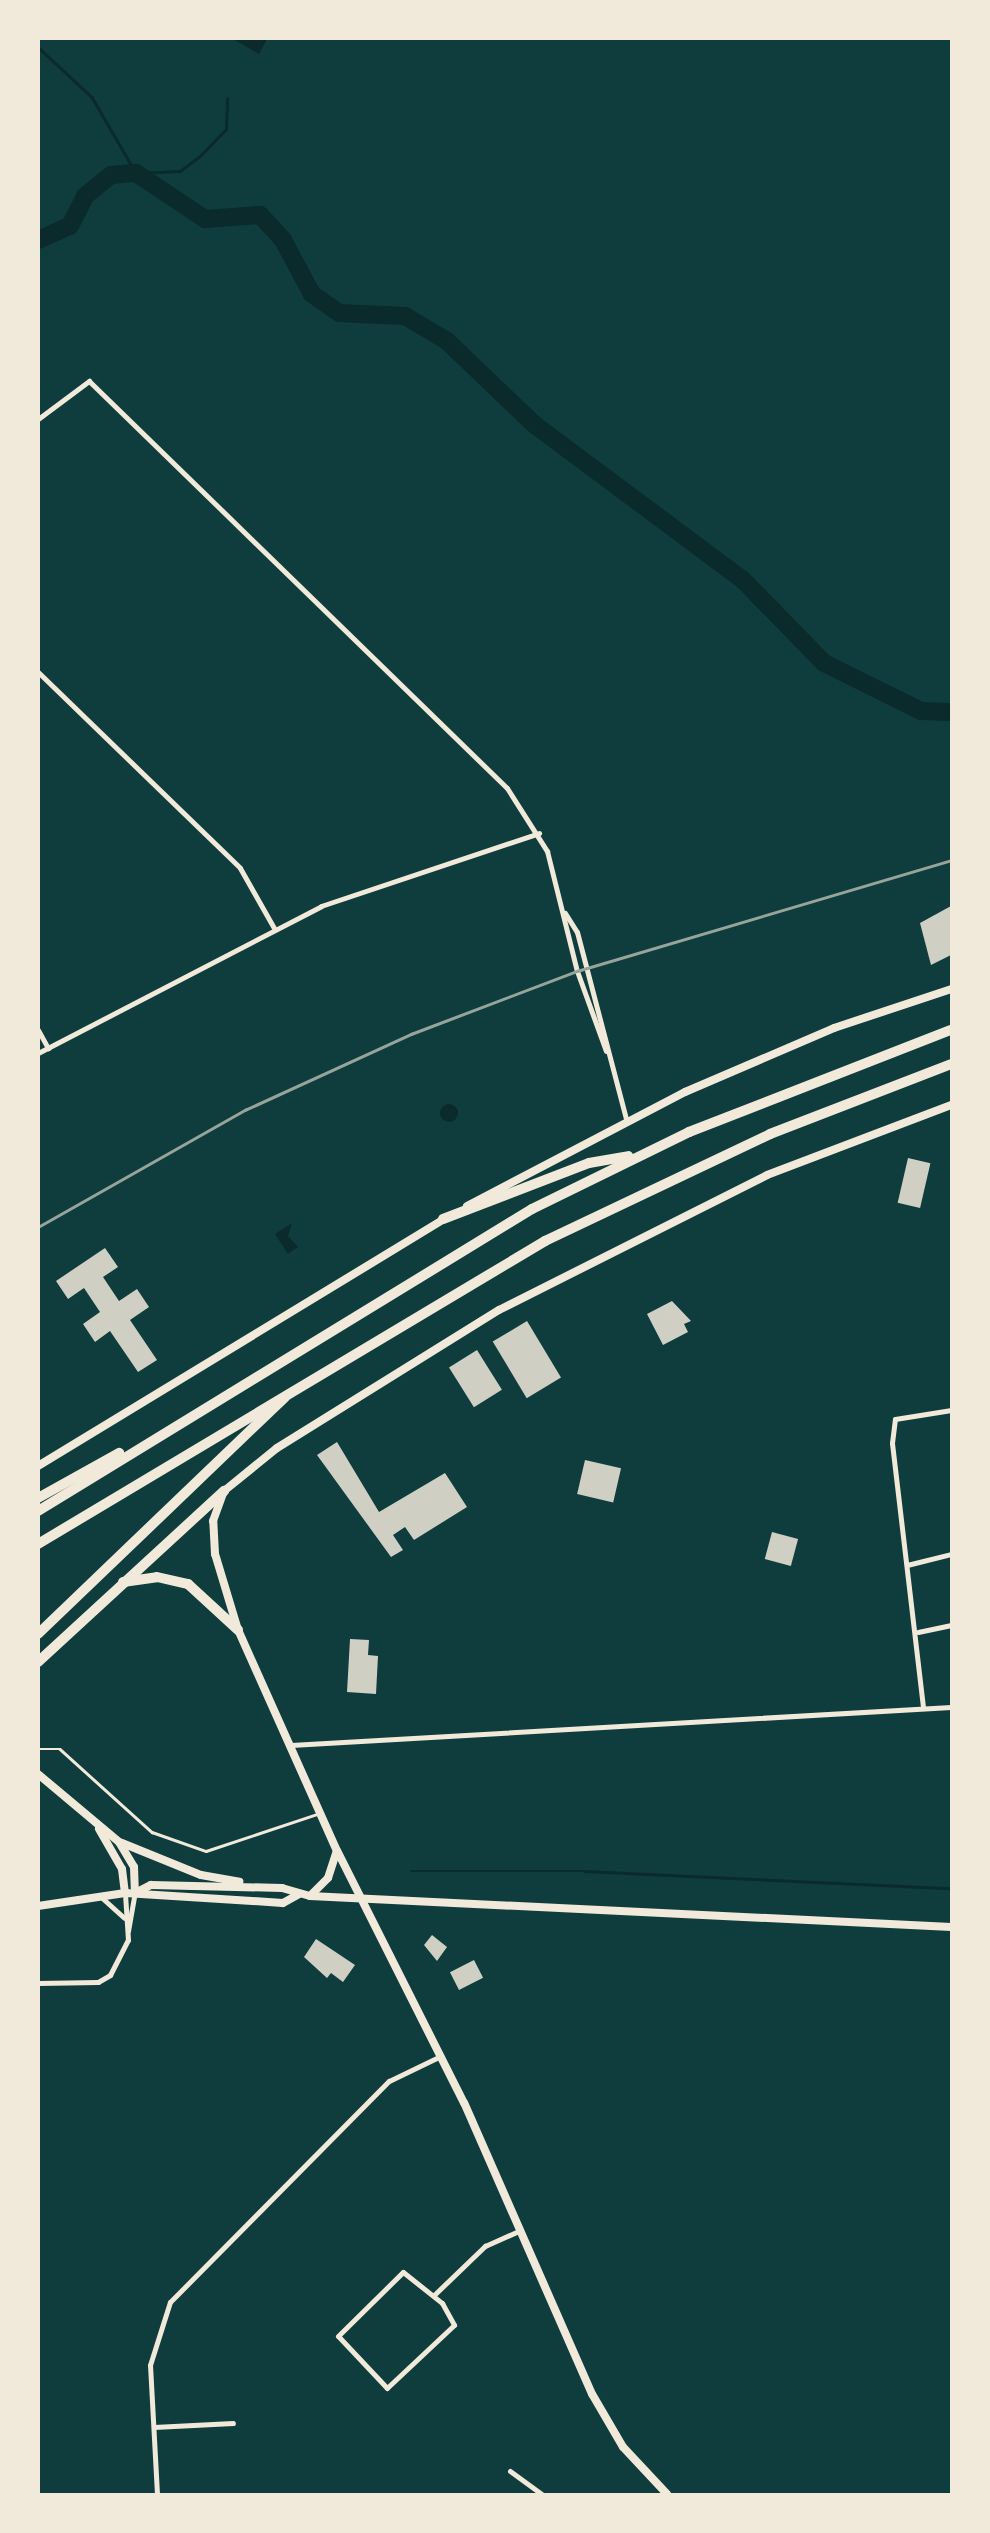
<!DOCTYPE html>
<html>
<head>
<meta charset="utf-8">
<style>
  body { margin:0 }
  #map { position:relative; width:990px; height:2533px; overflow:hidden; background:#0f3d3e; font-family:Figtree,sans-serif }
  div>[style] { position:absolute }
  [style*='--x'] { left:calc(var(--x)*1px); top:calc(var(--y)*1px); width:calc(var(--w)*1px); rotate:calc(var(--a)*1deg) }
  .water>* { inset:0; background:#0a2a2b }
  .round { border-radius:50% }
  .stream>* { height:2.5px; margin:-1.25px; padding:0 1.25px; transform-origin:1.25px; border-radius:1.25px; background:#0a2a2b }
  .river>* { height:18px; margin:-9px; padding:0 9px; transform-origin:9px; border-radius:9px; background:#0a2a2b }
  .building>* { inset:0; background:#cfcfc3; transform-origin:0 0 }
  .service>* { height:2.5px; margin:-1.25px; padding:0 1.25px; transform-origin:1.25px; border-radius:1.25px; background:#f1e9da }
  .minor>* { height:5px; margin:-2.5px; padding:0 2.5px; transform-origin:2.5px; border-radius:2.5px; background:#f1e9da }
  .secondary>* { height:8px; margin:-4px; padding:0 4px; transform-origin:4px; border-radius:4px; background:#f1e9da }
  .motorway>* { height:10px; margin:-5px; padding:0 5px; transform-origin:5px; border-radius:5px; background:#f1e9da }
  .rail>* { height:2.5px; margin:-1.25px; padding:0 1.25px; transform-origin:1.25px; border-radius:1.25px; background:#97a49c }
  span { translate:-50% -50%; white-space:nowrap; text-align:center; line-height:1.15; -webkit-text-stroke:7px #f1e9da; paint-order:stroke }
  .frame { position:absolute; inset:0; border:40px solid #f1e9da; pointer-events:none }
</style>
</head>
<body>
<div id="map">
  <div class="water">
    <i style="clip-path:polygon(233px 39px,267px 39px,259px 54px)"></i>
    <i class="round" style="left:440px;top:1104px;width:18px;height:18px"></i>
    <i style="clip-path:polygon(292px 1223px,288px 1236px,298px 1247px,288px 1254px,275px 1234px)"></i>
  </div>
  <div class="stream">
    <i style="--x:38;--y:47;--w:74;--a:42.8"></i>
    <i style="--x:92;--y:97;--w:88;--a:59.9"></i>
    <i style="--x:136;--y:173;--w:44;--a:-2.6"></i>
    <i style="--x:180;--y:171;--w:25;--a:-37"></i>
    <i style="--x:200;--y:156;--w:37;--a:-46"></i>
    <i style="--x:226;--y:129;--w:30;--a:-88"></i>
    <i style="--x:411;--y:1871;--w:173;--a:0"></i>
    <i style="--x:584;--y:1871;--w:367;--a:2.7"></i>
  </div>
  <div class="river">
    <i style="--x:38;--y:240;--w:35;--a:-24"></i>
    <i style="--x:70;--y:226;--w:34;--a:-63"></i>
    <i style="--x:85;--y:196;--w:33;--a:-39"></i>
    <i style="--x:111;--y:175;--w:25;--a:-5"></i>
    <i style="--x:136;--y:173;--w:83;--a:33.7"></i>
    <i style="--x:205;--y:219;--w:55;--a:-4.2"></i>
    <i style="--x:260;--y:215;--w:34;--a:47"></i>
    <i style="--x:283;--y:240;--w:61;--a:61.8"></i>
    <i style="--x:312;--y:294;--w:33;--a:35"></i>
    <i style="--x:339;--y:313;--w:66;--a:2.6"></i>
    <i style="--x:405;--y:316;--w:49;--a:30.8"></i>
    <i style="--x:447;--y:341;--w:122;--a:43.7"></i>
    <i style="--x:535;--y:425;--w:259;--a:36.7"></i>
    <i style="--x:743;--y:580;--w:116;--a:45.7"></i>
    <i style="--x:824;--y:663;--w:108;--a:26.3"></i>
    <i style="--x:921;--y:711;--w:30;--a:2"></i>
  </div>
  <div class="building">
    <i style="clip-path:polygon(951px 906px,951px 955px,931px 965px,920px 923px)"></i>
    <i style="left:908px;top:1158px;width:23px;height:46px;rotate:13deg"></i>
    <i style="clip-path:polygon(105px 1248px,118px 1267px,103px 1277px,119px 1301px,137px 1289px,149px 1307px,130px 1320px,157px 1360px,138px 1372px,110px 1331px,95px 1342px,83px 1324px,100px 1312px,84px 1288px,68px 1299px,56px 1281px)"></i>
    <i style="clip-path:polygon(672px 1301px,691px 1321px,684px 1324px,688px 1332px,663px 1345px,647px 1314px)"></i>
    <i style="left:527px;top:1321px;width:66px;height:40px;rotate:59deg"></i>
    <i style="left:477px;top:1350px;width:47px;height:33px;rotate:58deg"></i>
    <i style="clip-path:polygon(337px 1442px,379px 1512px,445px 1473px,467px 1507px,414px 1540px,405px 1527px,393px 1535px,403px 1550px,391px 1557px,317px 1455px)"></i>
    <i style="left:585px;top:1460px;width:37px;height:35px;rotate:13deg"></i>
    <i style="left:772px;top:1532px;width:27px;height:28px;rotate:15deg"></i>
    <i style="clip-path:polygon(350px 1639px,369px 1640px,368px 1655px,378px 1656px,376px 1694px,347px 1692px)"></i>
    <i style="clip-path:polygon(432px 1935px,447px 1947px,437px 1961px,424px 1945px)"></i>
    <i style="clip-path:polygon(316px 1939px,355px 1965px,343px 1982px,331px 1973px,327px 1978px,304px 1957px)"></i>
    <i style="left:474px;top:1960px;width:20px;height:27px;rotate:63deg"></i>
  </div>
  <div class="service">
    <i style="--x:38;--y:1749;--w:22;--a:0"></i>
    <i style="--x:60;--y:1749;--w:124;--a:42.1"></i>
    <i style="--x:152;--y:1832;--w:57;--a:19.4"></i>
    <i style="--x:206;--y:1851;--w:117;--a:-18.4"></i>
  </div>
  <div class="minor">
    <i style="--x:38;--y:419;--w:64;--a:-36.7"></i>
    <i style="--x:89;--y:381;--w:583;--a:44.24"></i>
    <i style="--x:507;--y:788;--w:75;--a:57.6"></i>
    <i style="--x:547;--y:851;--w:124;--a:76"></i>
    <i style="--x:577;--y:971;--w:85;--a:70.1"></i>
    <i style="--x:38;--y:672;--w:281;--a:44.1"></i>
    <i style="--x:240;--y:868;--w:69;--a:60.5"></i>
    <i style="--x:565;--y:913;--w:22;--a:58"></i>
    <i style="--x:577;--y:932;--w:193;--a:75.3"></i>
    <i style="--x:38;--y:1030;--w:21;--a:61"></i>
    <i style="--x:38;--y:1053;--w:319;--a:-27.4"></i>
    <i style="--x:321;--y:906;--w:230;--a:-18.5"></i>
    <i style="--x:907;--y:1565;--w:45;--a:-14"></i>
    <i style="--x:918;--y:1632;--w:34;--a:-12"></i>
    <i style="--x:923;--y:1707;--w:266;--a:-96.7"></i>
    <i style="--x:892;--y:1443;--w:24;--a:-83"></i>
    <i style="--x:895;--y:1419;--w:57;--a:-9.1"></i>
    <i style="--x:291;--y:1745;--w:661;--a:-3.3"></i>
    <i style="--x:101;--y:1897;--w:31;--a:42"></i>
    <i style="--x:128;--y:1931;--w:39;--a:-80"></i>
    <i style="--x:38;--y:1983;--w:60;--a:-1"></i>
    <i style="--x:98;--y:1982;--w:14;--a:-30"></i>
    <i style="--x:110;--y:1975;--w:39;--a:-63"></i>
    <i style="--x:128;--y:1940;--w:47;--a:-93.7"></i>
    <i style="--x:403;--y:2272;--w:50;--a:38.5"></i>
    <i style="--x:442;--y:2303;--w:25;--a:61"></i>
    <i style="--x:454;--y:2325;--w:92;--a:136.8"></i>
    <i style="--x:387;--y:2388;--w:71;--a:-133.3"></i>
    <i style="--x:338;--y:2336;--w:91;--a:-44.6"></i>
    <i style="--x:434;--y:2295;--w:71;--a:-43.9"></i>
    <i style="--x:485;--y:2246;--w:37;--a:-24"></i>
    <i style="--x:154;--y:2427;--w:79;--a:-2.9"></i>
    <i style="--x:510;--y:2471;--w:39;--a:36"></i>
    <i style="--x:157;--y:2494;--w:129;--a:-93.1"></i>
    <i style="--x:150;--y:2365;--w:66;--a:-72.4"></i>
    <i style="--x:170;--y:2302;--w:311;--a:-45.3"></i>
    <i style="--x:389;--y:2081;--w:58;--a:-25.7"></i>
  </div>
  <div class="secondary">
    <i style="--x:467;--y:1206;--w:246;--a:-27.6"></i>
    <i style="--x:685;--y:1092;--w:162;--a:-23.2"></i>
    <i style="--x:834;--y:1028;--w:123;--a:-18.4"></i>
    <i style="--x:38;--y:1466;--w:477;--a:-31.3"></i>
    <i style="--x:38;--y:1774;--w:106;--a:40"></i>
    <i style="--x:119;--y:1842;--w:29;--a:59"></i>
    <i style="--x:134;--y:1867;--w:26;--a:88"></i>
    <i style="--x:99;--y:1829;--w:46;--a:60.1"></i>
    <i style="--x:122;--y:1869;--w:24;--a:83"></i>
    <i style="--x:122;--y:1843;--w:85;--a:22.1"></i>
    <i style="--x:201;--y:1875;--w:39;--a:10"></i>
    <i style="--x:135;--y:1893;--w:18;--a:-27"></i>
    <i style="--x:151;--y:1885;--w:131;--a:1.3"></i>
    <i style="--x:282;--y:1888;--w:29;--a:16"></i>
    <i style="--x:310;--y:1896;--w:642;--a:2.77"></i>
    <i style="--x:311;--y:1895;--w:24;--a:-45"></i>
    <i style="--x:328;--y:1878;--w:28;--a:-72"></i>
    <i style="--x:38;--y:1906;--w:88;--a:-8.5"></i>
    <i style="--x:125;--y:1893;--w:158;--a:3.6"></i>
    <i style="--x:283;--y:1903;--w:18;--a:-29"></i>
    <i style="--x:667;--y:2494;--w:64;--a:-133.1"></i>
    <i style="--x:623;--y:2447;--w:61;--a:-120.3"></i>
    <i style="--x:592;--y:2394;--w:318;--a:-113.7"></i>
    <i style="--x:464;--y:2103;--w:282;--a:-116.7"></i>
    <i style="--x:337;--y:1851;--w:242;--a:-114.1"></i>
    <i style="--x:238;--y:1630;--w:79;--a:-106.8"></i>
    <i style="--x:215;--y:1554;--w:33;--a:-93"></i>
    <i style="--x:213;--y:1521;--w:32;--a:-70"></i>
    <i style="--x:224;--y:1491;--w:68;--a:-39.1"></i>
    <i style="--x:277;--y:1448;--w:261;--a:-31.9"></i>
    <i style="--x:499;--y:1310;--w:300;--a:-26.7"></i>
    <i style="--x:767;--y:1175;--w:197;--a:-20.8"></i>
  </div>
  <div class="motorway">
    <i style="--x:443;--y:1219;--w:156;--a:-21"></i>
    <i style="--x:589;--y:1163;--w:40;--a:-10"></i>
    <i style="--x:38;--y:1498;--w:93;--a:-29.1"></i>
    <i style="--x:38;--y:1511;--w:579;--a:-31.44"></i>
    <i style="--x:532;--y:1209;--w:175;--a:-26.1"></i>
    <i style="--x:689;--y:1132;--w:281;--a:-21.3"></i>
    <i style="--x:38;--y:1544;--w:591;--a:-30.86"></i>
    <i style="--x:545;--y:1241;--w:249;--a:-25.4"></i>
    <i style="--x:770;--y:1134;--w:194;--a:-21.1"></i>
    <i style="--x:123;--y:1582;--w:34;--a:-8"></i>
    <i style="--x:157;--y:1577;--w:32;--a:13"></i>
    <i style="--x:188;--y:1584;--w:68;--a:42.6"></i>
    <i style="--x:38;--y:1634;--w:342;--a:-43.8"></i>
    <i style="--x:38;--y:1662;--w:253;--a:-42.6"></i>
  </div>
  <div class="rail">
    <i style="--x:38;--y:1227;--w:238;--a:-29.5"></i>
    <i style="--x:245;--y:1110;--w:183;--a:-24.6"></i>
    <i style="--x:411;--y:1034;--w:178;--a:-20.8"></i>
    <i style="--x:577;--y:971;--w:390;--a:-16.5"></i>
  </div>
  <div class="frame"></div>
</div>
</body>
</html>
